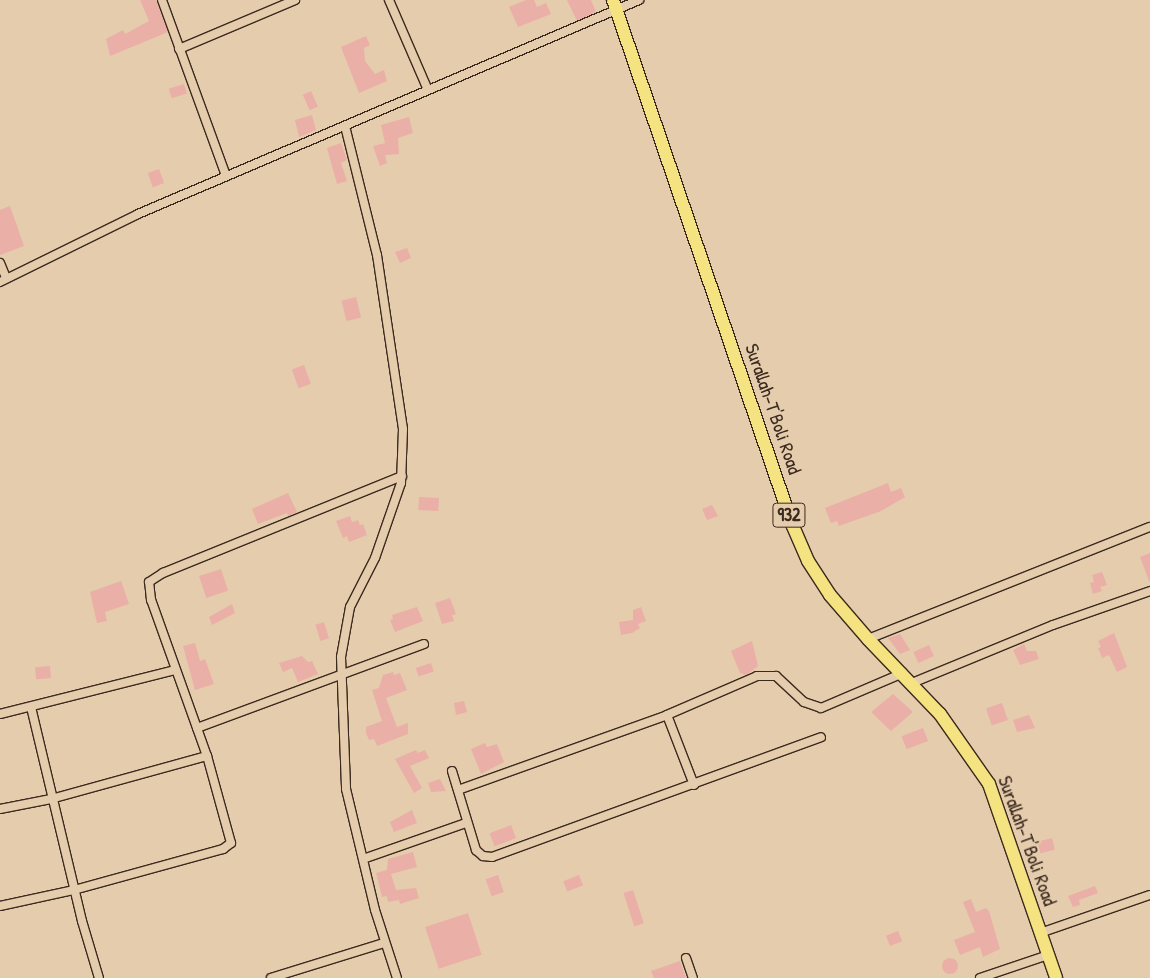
<!DOCTYPE html>
<html>
<head>
<meta charset="utf-8">
<style>
  body { margin:0 }
  #map { position:relative; width:1150px; height:978px; overflow:hidden; background:#e5ccad; font-family:"Patrick Hand",sans-serif }
  div>[style] { position:absolute }
  [style*='--x'] { left:calc(var(--x)*1px); top:calc(var(--y)*1px); width:calc(var(--w)*1px); rotate:calc(var(--a)*1deg) }
  .building>* { inset:0; background:#eaafa7; transform-origin:0 0 }
  .round { border-radius:50% }
  .roads { filter:drop-shadow(1px 0 #3b2a1e) drop-shadow(-1px 0 #3b2a1e) drop-shadow(0 1px #3b2a1e) drop-shadow(0 -1px #3b2a1e) }
  .minor>* { height:8px; margin:-4px; padding:0 4px; transform-origin:4px; border-radius:4px; background:#e5ccad }
  .primary>* { height:12px; margin:-6px; padding:0 6px; transform-origin:6px; border-radius:6px; background:#f5e382 }
  span { translate:-50% -50%; white-space:nowrap; text-align:center; line-height:1.15; -webkit-text-stroke:4px #e5ccad; paint-order:stroke }
  .shield-label span { padding:1px 4px; background:#e5ccad; border:1px solid; border-radius:4px; -webkit-text-stroke-width:0 }
  .shield-label { font-size:18px; color:#3b2a1e; font-weight:700 }
  .street-label { font-size:19px; color:#3b2a1e }
</style>
</head>
<body>
<div id="map">
  <div class="building">
    <i style="clip-path:polygon(140px 0,156px 0,168px 32px,110px 56px,106px 39px,123px 30px,125px 34px,149px 21px)"></i>
    <i style="clip-path:polygon(526px 0,534px 0,537px 7px,546px 3px,551px 14px,518px 27px,509px 7px)"></i>
    <i style="clip-path:polygon(567px 0,591px 0,596px 12px,577px 21px)"></i>
    <i style="clip-path:polygon(366px 36px,370px 45px,364px 48px,365px 61px,375px 74px,384px 70px,387px 81px,359px 93px,341px 47px)"></i>
    <i style="left:184px;top:84px;width:10px;height:16px;rotate:73deg"></i>
    <i style="left:311px;top:91px;width:17px;height:9px;rotate:66deg"></i>
    <i style="clip-path:polygon(312px 115px,316px 130px,299px 137px,295px 120px)"></i>
    <i style="clip-path:polygon(409px 117px,413px 133px,398px 138px,399px 154px,385px 155px,387px 163px,380px 166px,373px 146px,385px 143px,381px 125px)"></i>
    <i style="clip-path:polygon(341px 143px,347px 160px,341px 163px,347px 181px,337px 184px,327px 148px)"></i>
    <i style="left:159px;top:169px;width:15px;height:12px;rotate:70deg"></i>
    <i style="clip-path:polygon(10px 206px,24px 246px,0 255px,0 210px)"></i>
    <i style="clip-path:polygon(407px 248px,411px 258px,400px 263px,395px 252px)"></i>
    <i style="left:356px;top:297px;width:21px;height:15px;rotate:76deg"></i>
    <i style="left:304px;top:365px;width:20px;height:13px;rotate:70deg"></i>
    <i style="clip-path:polygon(888px 483px,891px 492px,901px 488px,905px 497px,881px 511px,839px 526px,837px 521px,831px 523px,825px 508px)"></i>
    <i style="clip-path:polygon(288px 493px,297px 512px,288px 516px,287px 513px,258px 524px,252px 509px)"></i>
    <i style="left:419px;top:497px;width:20px;height:13px;rotate:3deg"></i>
    <i style="clip-path:polygon(712px 505px,718px 516px,707px 520px,702px 509px)"></i>
    <i style="clip-path:polygon(350px 516px,352px 522px,358px 520px,360px 525px,363px 524px,367px 535px,349px 542px,347px 536px,343px 538px,336px 521px)"></i>
    <i style="clip-path:polygon(1150px 553px,1150px 581px,1149px 581px,1140px 557px)"></i>
    <i style="left:221px;top:569px;width:23px;height:23px;rotate:72deg"></i>
    <i style="clip-path:polygon(1102px 572px,1107px 585px,1100px 587px,1102px 591px,1093px 594px,1090px 583px,1094px 582px,1092px 575px)"></i>
    <i style="clip-path:polygon(121px 581px,129px 604px,105px 612px,107px 621px,97px 623px,90px 592px)"></i>
    <i style="clip-path:polygon(450px 598px,456px 614px,452px 615px,454px 621px,442px 624px,435px 603px)"></i>
    <i style="clip-path:polygon(232px 604px,235px 613px,212px 625px,209px 617px)"></i>
    <i style="clip-path:polygon(417px 607px,423px 621px,395px 632px,390px 620px,393px 619px,392px 615px)"></i>
    <i style="clip-path:polygon(641px 607px,646px 621px,638px 624px,640px 628px,632px 633px,621px 635px,619px 622px,633px 620px,633px 610px)"></i>
    <i style="left:324px;top:622px;width:17px;height:9px;rotate:73deg"></i>
    <i style="clip-path:polygon(1114px 633px,1127px 667px,1117px 672px,1109px 655px,1102px 658px,1098px 648px,1101px 647px,1098px 641px)"></i>
    <i style="clip-path:polygon(900px 634px,910px 650px,900px 654px,888px 638px)"></i>
    <i style="clip-path:polygon(752px 641px,758px 666px,746px 675px,740px 673px,731px 651px)"></i>
    <i style="clip-path:polygon(195px 643px,200px 661px,205px 659px,214px 684px,195px 690px,183px 646px)"></i>
    <i style="clip-path:polygon(1024px 644px,1027px 651px,1036px 651px,1039px 659px,1020px 665px,1013px 650px)"></i>
    <i style="left:929px;top:645px;width:12px;height:17px;rotate:66deg"></i>
    <i style="clip-path:polygon(302px 656px,308px 662px,312px 661px,318px 674px,298px 682px,292px 668px,283px 672px,279px 663px)"></i>
    <i style="left:431px;top:663px;width:9px;height:16px;rotate:72deg"></i>
    <i style="left:50px;top:666px;width:12px;height:15px;rotate:85deg"></i>
    <i style="clip-path:polygon(393px 672px,394px 675px,400px 673px,407px 690px,386px 698px,397px 727px,408px 723px,408px 734px,377px 746px,374px 739px,369px 740px,366px 733px,366px 727px,382px 721px,372px 690px,379px 688px,383px 675px)"></i>
    <i style="clip-path:polygon(893px 694px,913px 712px,891px 731px,871px 712px)"></i>
    <i style="clip-path:polygon(464px 701px,467px 712px,456px 715px,454px 703px)"></i>
    <i style="left:1002px;top:703px;width:18px;height:17px;rotate:71deg"></i>
    <i style="clip-path:polygon(1029px 715px,1035px 728px,1017px 732px,1013px 720px)"></i>
    <i style="left:923px;top:728px;width:14px;height:23px;rotate:69deg"></i>
    <i style="clip-path:polygon(485px 743px,487px 747px,497px 744px,504px 762px,481px 774px,471px 749px)"></i>
    <i style="clip-path:polygon(416px 750px,418px 753px,425px 750px,429px 758px,410px 766px,422px 788px,414px 793px,395px 759px)"></i>
    <i style="clip-path:polygon(440px 779px,446px 791px,431px 792px,428px 783px)"></i>
    <i style="clip-path:polygon(412px 810px,417px 823px,394px 832px,390px 822px)"></i>
    <i style="left:511px;top:825px;width:14px;height:23px;rotate:69deg"></i>
    <i style="left:1052px;top:838px;width:12px;height:15px;rotate:76deg"></i>
    <i style="clip-path:polygon(413px 852px,417px 867px,391px 874px,396px 890px,416px 888px,419px 898px,400px 904px,399px 900px,388px 902px,387px 896px,382px 897px,376px 873px,387px 870px,388px 859px)"></i>
    <i style="left:498px;top:875px;width:18px;height:13px;rotate:71deg"></i>
    <i style="left:579px;top:875px;width:11px;height:17px;rotate:68deg"></i>
    <i style="clip-path:polygon(1095px 886px,1098px 893px,1079px 900px,1080px 905px,1073px 907px,1068px 896px)"></i>
    <i style="left:633px;top:890px;width:35px;height:10px;rotate:72deg"></i>
    <i style="clip-path:polygon(971px 899px,976px 912px,986px 908px,989px 911px,1000px 949px,983px 957px,980px 947px,960px 955px,954px 940px,975px 932px,963px 902px)"></i>
    <i style="left:468px;top:913px;width:44px;height:45px;rotate:72deg"></i>
    <i style="left:898px;top:931px;width:11px;height:13px;rotate:68deg"></i>
    <i class="round" style="left:942px;top:958px;width:16px;height:16px"></i>
    <i style="clip-path:polygon(680px 961px,686px 978px,654px 978px,651px 971px)"></i>
  </div>
  <div class="roads">
    <div class="minor">
      <i style="--x:162;--y:0;--w:187;--a:70"></i>
      <i style="--x:389;--y:0;--w:96;--a:66.6"></i>
      <i style="--x:179;--y:49;--w:126;--a:-22.9"></i>
      <i style="--x:345;--y:126;--w:133;--a:76.1"></i>
      <i style="--x:377;--y:255;--w:176;--a:81.5"></i>
      <i style="--x:403;--y:429;--w:54;--a:92.1"></i>
      <i style="--x:401;--y:483;--w:79;--a:109.1"></i>
      <i style="--x:375;--y:558;--w:55;--a:117"></i>
      <i style="--x:350;--y:607;--w:51;--a:100.2"></i>
      <i style="--x:341;--y:657;--w:132;--a:87.8"></i>
      <i style="--x:346;--y:789;--w:124;--a:76.5"></i>
      <i style="--x:375;--y:910;--w:71;--a:72.1"></i>
      <i style="--x:0;--y:263;--w:16;--a:68"></i>
      <i style="--x:0;--y:282;--w:154;--a:-26.2"></i>
      <i style="--x:138;--y:214;--w:545;--a:-23.13"></i>
      <i style="--x:868;--y:639;--w:303;--a:-21.7"></i>
      <i style="--x:912;--y:683;--w:152;--a:-22.4"></i>
      <i style="--x:1053;--y:625;--w:103;--a:-19.3"></i>
      <i style="--x:31;--y:707;--w:220;--a:76.6"></i>
      <i style="--x:82;--y:921;--w:59;--a:73.4"></i>
      <i style="--x:0;--y:714;--w:180;--a:-14.1"></i>
      <i style="--x:667;--y:715;--w:75;--a:68.9"></i>
      <i style="--x:197;--y:728;--w:242;--a:-20.3"></i>
      <i style="--x:452;--y:771;--w:83;--a:73.1"></i>
      <i style="--x:476;--y:850;--w:9;--a:41"></i>
      <i style="--x:483;--y:856;--w:9;--a:6"></i>
      <i style="--x:492;--y:857;--w:350;--a:-20"></i>
      <i style="--x:458;--y:790;--w:222;--a:-19.7"></i>
      <i style="--x:667;--y:715;--w:98;--a:-23.4"></i>
      <i style="--x:757;--y:676;--w:19;--a:0"></i>
      <i style="--x:776;--y:676;--w:38;--a:43"></i>
      <i style="--x:804;--y:702;--w:18;--a:19"></i>
      <i style="--x:821;--y:708;--w:89;--a:-23.1"></i>
      <i style="--x:0;--y:809;--w:52;--a:-11.1"></i>
      <i style="--x:51;--y:799;--w:162;--a:-15.4"></i>
      <i style="--x:363;--y:859;--w:109;--a:-19.3"></i>
      <i style="--x:0;--y:906;--w:76;--a:-12.2"></i>
      <i style="--x:74;--y:890;--w:155;--a:-15.4"></i>
      <i style="--x:223;--y:849;--w:10;--a:-37"></i>
      <i style="--x:231;--y:843;--w:90;--a:-105.4"></i>
      <i style="--x:207;--y:756;--w:166;--a:-109.7"></i>
      <i style="--x:151;--y:600;--w:18;--a:-96"></i>
      <i style="--x:149;--y:582;--w:17;--a:-33"></i>
      <i style="--x:163;--y:573;--w:258;--a:-22.1"></i>
      <i style="--x:1040;--y:933;--w:116;--a:-19.1"></i>
      <i style="--x:686;--y:958;--w:21;--a:71"></i>
      <i style="--x:271;--y:978;--w:118;--a:-17.2"></i>
      <i style="--x:980;--y:978;--w:72;--a:-18.7"></i>
    </div>
    <div class="primary">
      <i style="--x:613;--y:0;--w:554;--a:71.14"></i>
      <i style="--x:792;--y:524;--w:40;--a:66.6"></i>
      <i style="--x:808;--y:561;--w:40;--a:57.1"></i>
      <i style="--x:830;--y:595;--w:58;--a:49.2"></i>
      <i style="--x:868;--y:639;--w:104;--a:46.2"></i>
      <i style="--x:940;--y:714;--w:85;--a:55"></i>
      <i style="--x:989;--y:784;--w:205;--a:70.9"></i>
    </div>
  </div>
  <div class="shield-label">
    <span style="left:789px;top:515px">932</span>
  </div>
  <div class="street-label">
    <span style="left:773px;top:409px;rotate:71deg">Surallah-T'Boli Road</span>
    <span style="left:1027px;top:841px;rotate:70deg">Surallah-T'Boli Road</span>
  </div>
</div>
</body>
</html>
